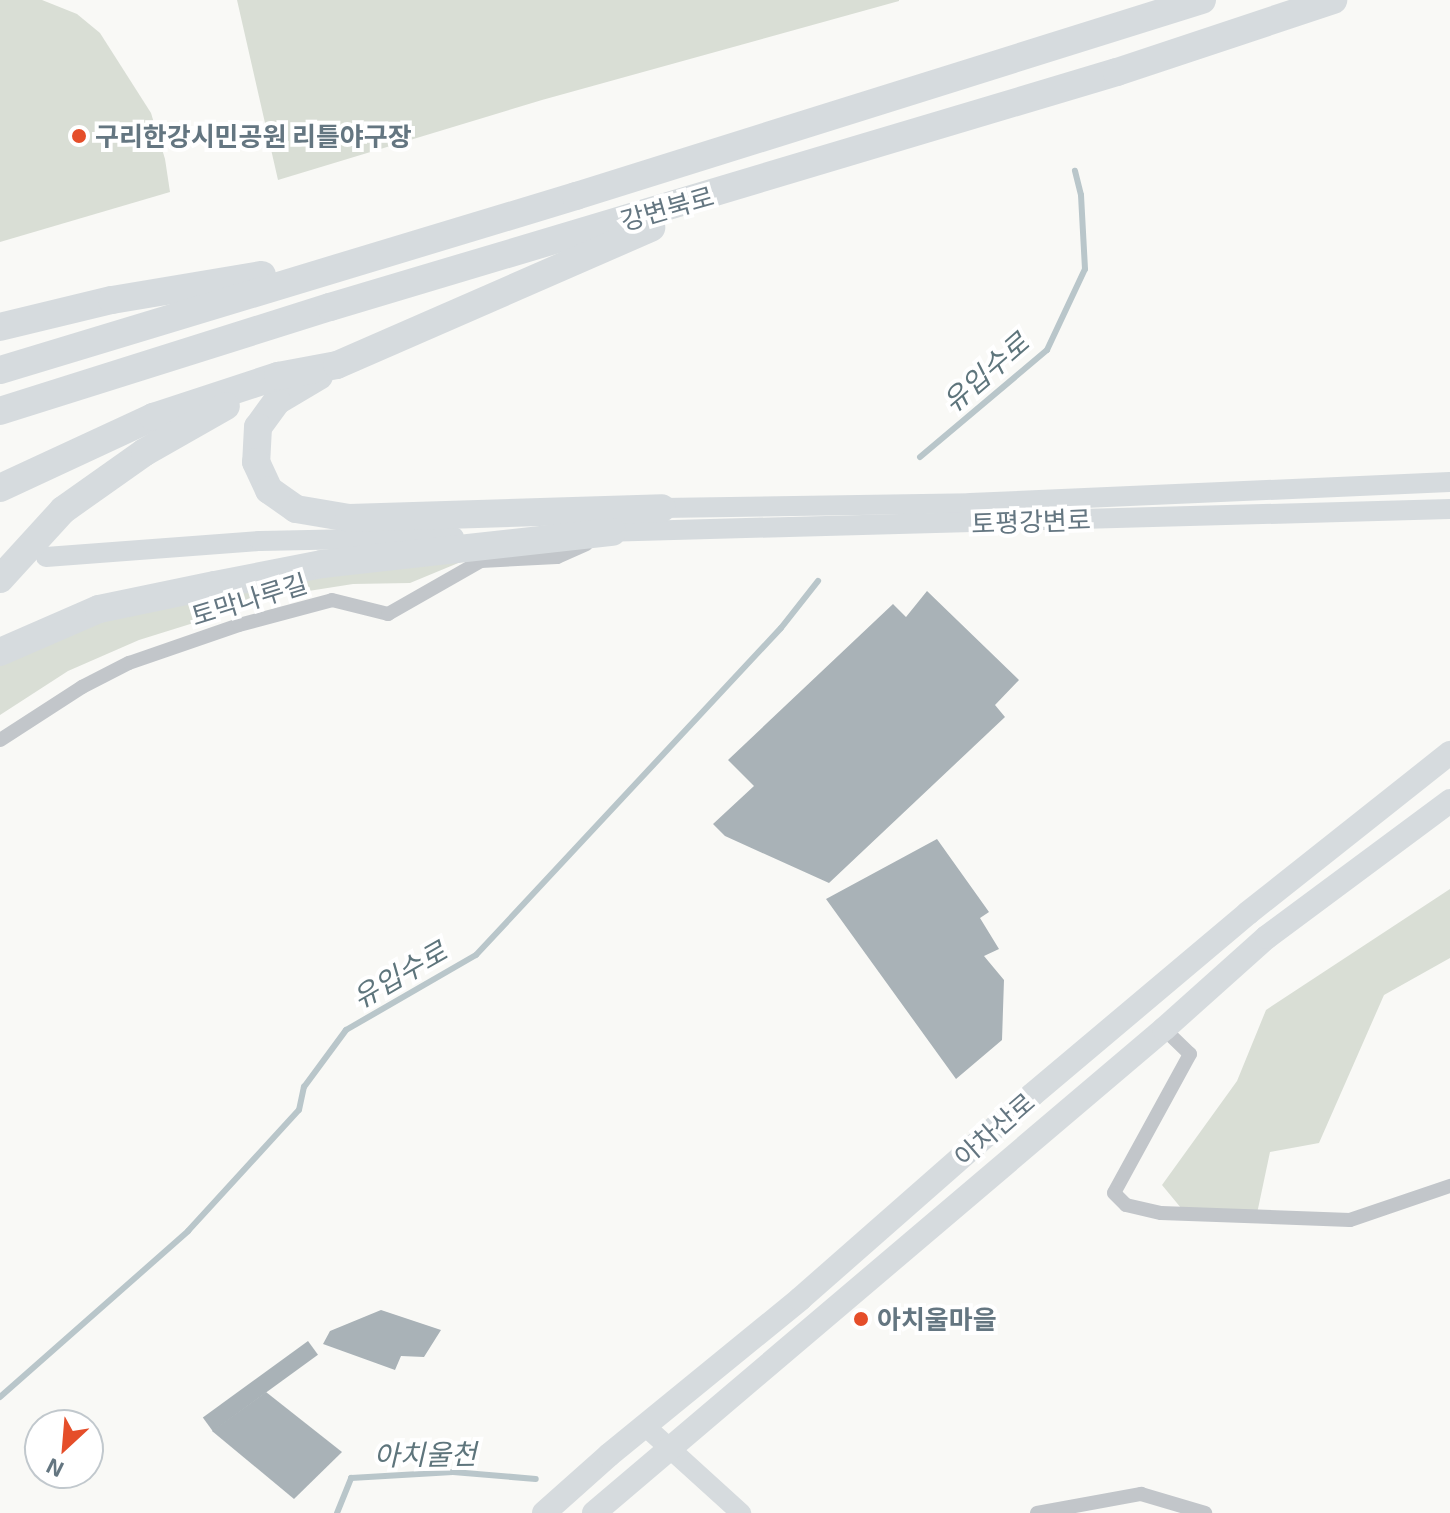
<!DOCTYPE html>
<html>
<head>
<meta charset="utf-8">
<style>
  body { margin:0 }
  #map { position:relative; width:1450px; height:1513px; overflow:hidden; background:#f9f9f6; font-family:"Exo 2","Noto Sans KR",sans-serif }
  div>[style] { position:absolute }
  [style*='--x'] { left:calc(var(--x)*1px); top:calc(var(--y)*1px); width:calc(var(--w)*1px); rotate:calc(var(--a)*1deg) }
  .green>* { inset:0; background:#d9ded5 }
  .stream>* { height:6px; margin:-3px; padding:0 3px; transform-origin:3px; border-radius:3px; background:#b9c6ca }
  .building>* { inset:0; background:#a9b2b7; transform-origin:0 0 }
  .street>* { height:14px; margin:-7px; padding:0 7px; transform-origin:7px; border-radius:7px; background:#c2c6ca }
  .secondary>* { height:20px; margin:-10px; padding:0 10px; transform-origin:10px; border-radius:10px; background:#d6dbde }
  .primary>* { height:24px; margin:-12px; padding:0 12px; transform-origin:12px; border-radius:12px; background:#d6dbde }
  .highway>* { height:28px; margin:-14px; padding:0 14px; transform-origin:14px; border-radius:14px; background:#d6dbde }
  .dots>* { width:22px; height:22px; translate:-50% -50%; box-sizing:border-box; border:4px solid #fff; border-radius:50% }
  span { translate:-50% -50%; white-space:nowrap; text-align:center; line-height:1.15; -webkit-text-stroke:8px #fff; paint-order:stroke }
  .poi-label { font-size:26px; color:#647681; font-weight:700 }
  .left { translate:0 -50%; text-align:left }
  .street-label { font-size:26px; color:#647681 }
  .water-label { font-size:28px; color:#5e757c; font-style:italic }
  .north { position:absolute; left:24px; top:1409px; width:80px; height:80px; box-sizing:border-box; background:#fff; border:2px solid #c1c8cd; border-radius:50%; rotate:206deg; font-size:22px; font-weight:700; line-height:32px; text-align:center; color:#647681 }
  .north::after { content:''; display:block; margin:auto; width:28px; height:36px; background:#e54e2a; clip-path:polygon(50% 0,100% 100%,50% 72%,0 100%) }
</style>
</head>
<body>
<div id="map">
  <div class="green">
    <i style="clip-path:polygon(0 0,42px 0,77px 14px,100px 33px,151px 113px,165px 159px,170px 192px,0 242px)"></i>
    <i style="clip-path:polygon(237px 0,899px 0,899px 1px,542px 100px,278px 180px)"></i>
    <i style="clip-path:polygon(480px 554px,410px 583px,353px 584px,283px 595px,139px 640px,68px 671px,0 715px,0 657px,173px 598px)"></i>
    <i style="clip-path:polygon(1450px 889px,1450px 958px,1384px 995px,1319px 1143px,1270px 1152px,1255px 1223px,1186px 1214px,1162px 1185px,1237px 1081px,1266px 1010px)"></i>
  </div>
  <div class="stream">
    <i style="--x:920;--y:457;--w:166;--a:-40.1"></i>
    <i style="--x:1047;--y:350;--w:89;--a:-64.9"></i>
    <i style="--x:1085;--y:269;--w:74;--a:-93.1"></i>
    <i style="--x:1081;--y:195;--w:25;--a:-104"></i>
    <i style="--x:0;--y:1397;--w:251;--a:-41.4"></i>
    <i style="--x:188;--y:1231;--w:164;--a:-47.5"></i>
    <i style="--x:299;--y:1110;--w:24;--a:-78"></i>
    <i style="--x:304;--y:1087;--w:71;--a:-53.6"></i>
    <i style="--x:346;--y:1030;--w:150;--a:-30"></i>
    <i style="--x:476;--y:955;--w:447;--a:-47"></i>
    <i style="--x:781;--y:628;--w:60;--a:-51.8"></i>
    <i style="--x:337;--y:1513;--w:38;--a:-68"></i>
    <i style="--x:351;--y:1478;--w:102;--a:-3.4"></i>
    <i style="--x:453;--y:1472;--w:83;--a:4.8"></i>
  </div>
  <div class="building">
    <i style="clip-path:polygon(927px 591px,1019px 680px,995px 705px,1005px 717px,829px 883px,725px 836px,713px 824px,754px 786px,728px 760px,893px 604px,906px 617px)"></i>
    <i style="clip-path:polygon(937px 839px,989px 912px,980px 918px,999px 949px,984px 956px,1004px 980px,1002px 1040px,956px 1079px,826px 899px)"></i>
    <i style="clip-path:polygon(381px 1310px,441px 1330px,424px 1357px,401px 1356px,395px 1370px,323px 1344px,330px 1331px)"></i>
    <i style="left:308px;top:1341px;width:17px;height:130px;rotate:54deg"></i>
    <i style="clip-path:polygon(266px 1392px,342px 1452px,294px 1499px,212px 1431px)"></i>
  </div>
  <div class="street">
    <i style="--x:0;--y:740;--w:98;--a:-32.9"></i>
    <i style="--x:82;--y:687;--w:53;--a:-27.1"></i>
    <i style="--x:129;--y:663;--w:116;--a:-19.1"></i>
    <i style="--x:239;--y:625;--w:96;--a:-15"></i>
    <i style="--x:332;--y:600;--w:58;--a:14"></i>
    <i style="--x:388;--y:614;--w:107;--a:-29.7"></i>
    <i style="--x:481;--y:561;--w:76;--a:-3"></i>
    <i style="--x:557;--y:557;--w:32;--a:-24"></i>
    <i style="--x:1164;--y:1029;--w:36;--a:44"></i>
    <i style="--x:1190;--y:1054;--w:158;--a:118.7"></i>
    <i style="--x:1114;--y:1193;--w:17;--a:45"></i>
    <i style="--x:1126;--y:1205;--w:36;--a:13"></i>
    <i style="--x:1161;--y:1213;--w:189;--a:2.1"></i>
    <i style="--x:1350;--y:1220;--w:106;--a:-18.8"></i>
    <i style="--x:1037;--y:1513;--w:106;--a:-10.4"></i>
    <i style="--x:1141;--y:1494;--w:67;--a:16.5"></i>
  </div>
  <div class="secondary">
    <i style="--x:652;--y:513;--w:11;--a:-27"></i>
    <i style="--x:662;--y:508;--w:308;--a:-0.9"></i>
    <i style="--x:970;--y:503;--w:480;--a:-2.5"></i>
    <i style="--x:602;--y:532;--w:848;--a:-1.55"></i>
    <i style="--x:46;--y:557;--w:215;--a:-4.3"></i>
    <i style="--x:260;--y:541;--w:194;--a:-1.2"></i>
    <i style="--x:645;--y:1426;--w:130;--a:42.2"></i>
  </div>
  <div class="primary">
    <i style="--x:544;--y:1513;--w:87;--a:-41.7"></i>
    <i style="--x:609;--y:1455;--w:247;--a:-39.2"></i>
    <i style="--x:800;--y:1299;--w:309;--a:-41.3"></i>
    <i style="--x:1032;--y:1095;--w:282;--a:-40.1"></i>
    <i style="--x:1248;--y:913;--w:258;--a:-38.4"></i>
    <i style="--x:594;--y:1513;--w:748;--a:-40.34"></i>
    <i style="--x:1164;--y:1029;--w:138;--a:-41.8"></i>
    <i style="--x:1267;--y:937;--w:228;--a:-36.6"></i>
  </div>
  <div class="highway">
    <i style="--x:0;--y:327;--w:115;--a:-13.6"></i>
    <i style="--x:112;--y:300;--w:152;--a:-9.5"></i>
    <i style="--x:0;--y:370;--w:602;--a:-16.81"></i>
    <i style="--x:576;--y:196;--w:656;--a:-17.39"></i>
    <i style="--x:319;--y:376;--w:49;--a:149.2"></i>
    <i style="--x:277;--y:401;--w:32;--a:126"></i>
    <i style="--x:258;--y:427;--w:35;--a:93"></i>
    <i style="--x:256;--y:462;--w:31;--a:65"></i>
    <i style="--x:269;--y:490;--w:33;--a:35"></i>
    <i style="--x:296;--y:509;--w:54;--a:9.6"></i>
    <i style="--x:349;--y:518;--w:313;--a:-1.8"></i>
    <i style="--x:0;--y:411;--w:346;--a:-17.5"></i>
    <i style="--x:330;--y:307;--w:821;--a:-16.63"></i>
    <i style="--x:1117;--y:72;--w:228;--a:-18.4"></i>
    <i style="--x:0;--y:488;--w:169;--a:-24.9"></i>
    <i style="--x:153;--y:417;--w:132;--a:-18.2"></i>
    <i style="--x:278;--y:376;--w:60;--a:-10.6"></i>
    <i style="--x:337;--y:365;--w:343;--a:-23.6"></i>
    <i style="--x:0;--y:579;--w:93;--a:-47.6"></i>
    <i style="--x:63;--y:510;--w:100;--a:-35.3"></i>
    <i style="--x:145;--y:452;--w:93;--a:-29.6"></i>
    <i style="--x:0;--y:652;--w:108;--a:-23.5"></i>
    <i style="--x:99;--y:609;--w:118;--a:-11.7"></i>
    <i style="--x:215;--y:585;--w:109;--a:-11.1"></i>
    <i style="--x:322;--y:564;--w:292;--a:-6.3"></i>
  </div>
  <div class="dots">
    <i style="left:79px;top:136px;background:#e54e2a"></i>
    <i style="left:861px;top:1319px;background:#e54e2a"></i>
  </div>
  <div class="poi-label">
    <span class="left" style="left:95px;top:136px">구리한강시민공원 리틀야구장</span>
    <span class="left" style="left:877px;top:1319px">아치울마을</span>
  </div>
  <div class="street-label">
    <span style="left:667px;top:208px;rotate:-16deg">강변북로</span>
    <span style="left:1031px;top:521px;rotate:-2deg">토평강변로</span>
    <span style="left:249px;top:599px;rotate:-17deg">토막나루길</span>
    <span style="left:994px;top:1129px;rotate:-41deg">아차산로</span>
  </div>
  <div class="water-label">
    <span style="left:985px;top:372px;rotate:-41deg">유입수로</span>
    <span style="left:399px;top:974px;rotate:-30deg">유입수로</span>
    <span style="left:425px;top:1454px;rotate:-1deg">아치울천</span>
  </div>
  <div class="north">N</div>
</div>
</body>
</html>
